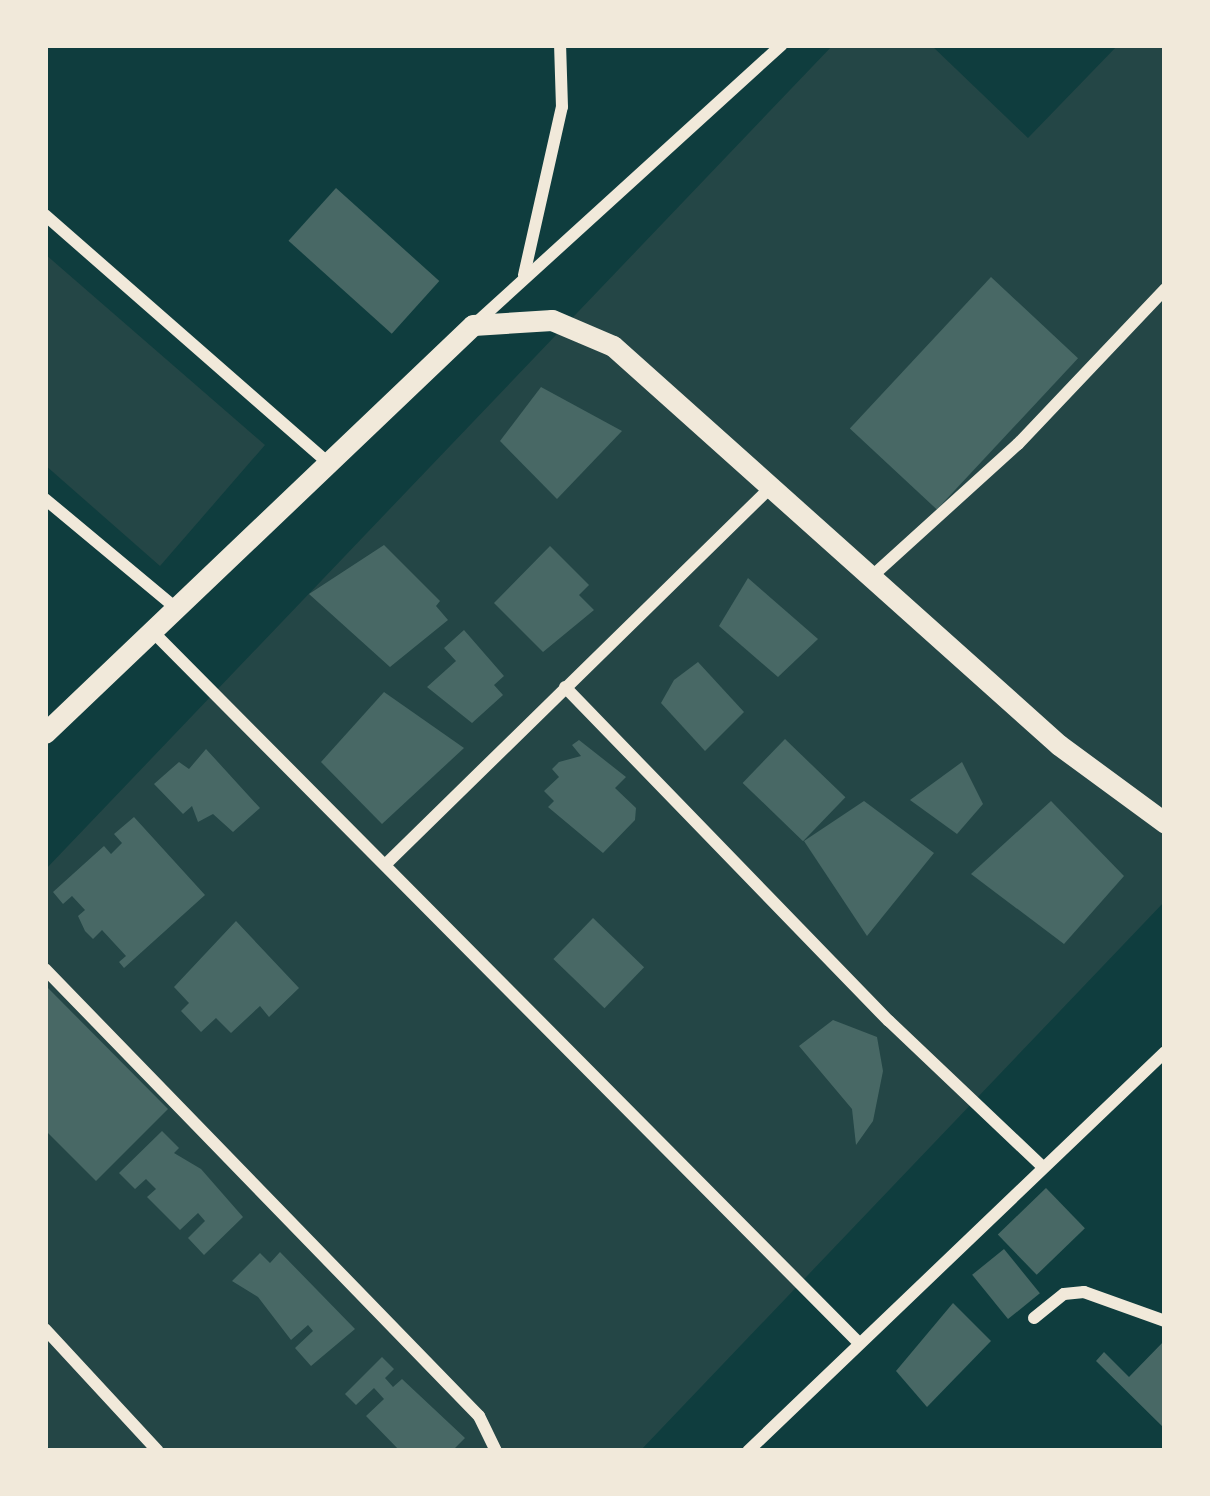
<!DOCTYPE html>
<html>
<head>
<meta charset="utf-8">
<style>
  body { margin:0 }
  #map { position:relative; width:1210px; height:1496px; overflow:hidden; background:#0f3d3e; font-family:"Open Sans",sans-serif }
  div>[style] { position:absolute }
  [style*='--x'] { left:calc(var(--x)*1px); top:calc(var(--y)*1px); width:calc(var(--w)*1px); rotate:calc(var(--a)*1deg) }
  .green>* { inset:0; background:#244646 }
  .building>* { inset:0; background:#486865; transform-origin:0 0 }
  .minor>* { height:12px; margin:-6px; padding:0 6px; transform-origin:6px; border-radius:6px; background:#f1e9da }
  .tertiary>* { height:21px; margin:-10.5px; padding:0 10.5px; transform-origin:10.5px; border-radius:10.5px; background:#f1e9da }
  span { translate:-50% -50%; white-space:nowrap; text-align:center; line-height:1.15; -webkit-text-stroke:9px #f1e9da; paint-order:stroke }
  .frame { position:absolute; inset:0; border:48px solid #f1e9da; pointer-events:none }
</style>
</head>
<body>
<div id="map">
  <div class="green">
    <i style="clip-path:polygon(833px 45px,931px 45px,1028px 138px,1118px 45px,1165px 45px,1165px 901px,640px 1451px,52px 1451px,45px 1444px,45px 870px)"></i>
    <i style="clip-path:polygon(45px 254px,265px 445px,160px 566px,45px 465px)"></i>
  </div>
  <div class="building">
    <i style="left:336px;top:188px;width:139px;height:71px;rotate:42deg"></i>
    <i style="left:991px;top:277px;width:119px;height:207px;rotate:43deg"></i>
    <i style="clip-path:polygon(541px 387px,622px 431px,557px 499px,500px 441px)"></i>
    <i style="clip-path:polygon(384px 545px,440px 601px,436px 606px,448px 620px,390px 667px,309px 594px)"></i>
    <i style="clip-path:polygon(550px 546px,589px 585px,579px 595px,594px 610px,543px 652px,494px 603px)"></i>
    <i style="clip-path:polygon(748px 578px,818px 639px,778px 677px,719px 626px)"></i>
    <i style="clip-path:polygon(464px 630px,504px 676px,494px 685px,503px 695px,472px 723px,427px 687px,456px 661px,444px 648px)"></i>
    <i style="clip-path:polygon(698px 662px,744px 712px,705px 751px,661px 703px,674px 680px)"></i>
    <i style="clip-path:polygon(384px 692px,464px 748px,382px 824px,321px 762px)"></i>
    <i style="left:785px;top:739px;width:84px;height:61px;rotate:44deg"></i>
    <i style="clip-path:polygon(579px 740px,626px 777px,615px 788px,636px 808px,635px 820px,603px 853px,548px 807px,554px 801px,544px 791px,559px 777px,552px 769px,559px 762px,581px 756px,572px 745px)"></i>
    <i style="clip-path:polygon(206px 749px,260px 808px,233px 832px,213px 814px,198px 822px,192px 806px,183px 814px,154px 784px,179px 762px,189px 769px)"></i>
    <i style="clip-path:polygon(962px 762px,983px 804px,957px 834px,910px 800px)"></i>
    <i style="clip-path:polygon(864px 801px,934px 853px,867px 936px,804px 841px)"></i>
    <i style="clip-path:polygon(1051px 801px,1124px 876px,1064px 944px,971px 874px)"></i>
    <i style="clip-path:polygon(134px 817px,205px 895px,124px 968px,119px 962px,126px 956px,102px 930px,93px 939px,85px 931px,78px 916px,85px 910px,72px 896px,63px 904px,53px 892px,104px 846px,111px 854px,122px 843px,114px 834px)"></i>
    <i style="left:593px;top:918px;width:71px;height:57px;rotate:44deg"></i>
    <i style="clip-path:polygon(236px 921px,299px 988px,269px 1017px,260px 1006px,231px 1033px,216px 1018px,201px 1032px,181px 1011px,189px 1003px,174px 987px)"></i>
    <i style="clip-path:polygon(45px 985px,168px 1109px,96px 1181px,45px 1130px)"></i>
    <i style="clip-path:polygon(833px 1020px,877px 1037px,883px 1071px,873px 1121px,856px 1145px,852px 1109px,799px 1046px)"></i>
    <i style="clip-path:polygon(162px 1131px,179px 1148px,174px 1153px,201px 1169px,243px 1217px,204px 1255px,188px 1238px,205px 1221px,198px 1213px,180px 1230px,147px 1197px,156px 1189px,146px 1179px,135px 1189px,119px 1173px)"></i>
    <i style="left:1046px;top:1188px;width:56px;height:67px;rotate:46deg"></i>
    <i style="left:1004px;top:1249px;width:57px;height:41px;rotate:51deg"></i>
    <i style="clip-path:polygon(280px 1252px,355px 1329px,311px 1366px,295px 1348px,313px 1331px,308px 1325px,291px 1340px,258px 1297px,232px 1281px,260px 1253px,270px 1263px)"></i>
    <i style="clip-path:polygon(953px 1303px,991px 1341px,927px 1407px,896px 1371px)"></i>
    <i style="clip-path:polygon(1165px 1340px,1165px 1429px,1096px 1361px,1104px 1352px,1129px 1377px)"></i>
    <i style="clip-path:polygon(382px 1357px,394px 1369px,385px 1378px,393px 1387px,402px 1379px,465px 1438px,452px 1451px,400px 1451px,366px 1416px,384px 1399px,374px 1388px,356px 1405px,345px 1394px)"></i>
  </div>
  <div class="minor">
    <i style="--x:45;--y:215;--w:375;--a:41.2"></i>
    <i style="--x:524;--y:275;--w:172;--a:-77.3"></i>
    <i style="--x:562;--y:107;--w:62;--a:-91.8"></i>
    <i style="--x:476;--y:323;--w:413;--a:-42.3"></i>
    <i style="--x:45;--y:499;--w:173;--a:39.8"></i>
    <i style="--x:869;--y:579;--w:201;--a:-42.2"></i>
    <i style="--x:1018;--y:444;--w:214;--a:-46.5"></i>
    <i style="--x:156;--y:635;--w:998;--a:45.2"></i>
    <i style="--x:565;--y:687;--w:465;--a:45.9"></i>
    <i style="--x:889;--y:1021;--w:211;--a:43.5"></i>
    <i style="--x:386;--y:864;--w:536;--a:-44.4"></i>
    <i style="--x:45;--y:969;--w:623;--a:45.85"></i>
    <i style="--x:479;--y:1416;--w:39;--a:64"></i>
    <i style="--x:1034;--y:1318;--w:38;--a:-39"></i>
    <i style="--x:1064;--y:1294;--w:20;--a:-6"></i>
    <i style="--x:1084;--y:1292;--w:86;--a:19.7"></i>
    <i style="--x:45;--y:1329;--w:166;--a:47.2"></i>
    <i style="--x:748;--y:1451;--w:577;--a:-43.74"></i>
  </div>
  <div class="tertiary">
    <i style="--x:45;--y:733;--w:591;--a:-43.63"></i>
    <i style="--x:473;--y:325;--w:79;--a:-3.6"></i>
    <i style="--x:552;--y:320;--w:66;--a:23.1"></i>
    <i style="--x:613;--y:346;--w:598;--a:41.82"></i>
    <i style="--x:1059;--y:745;--w:132;--a:36.3"></i>
  </div>
  <div class="frame"></div>
</div>
</body>
</html>
